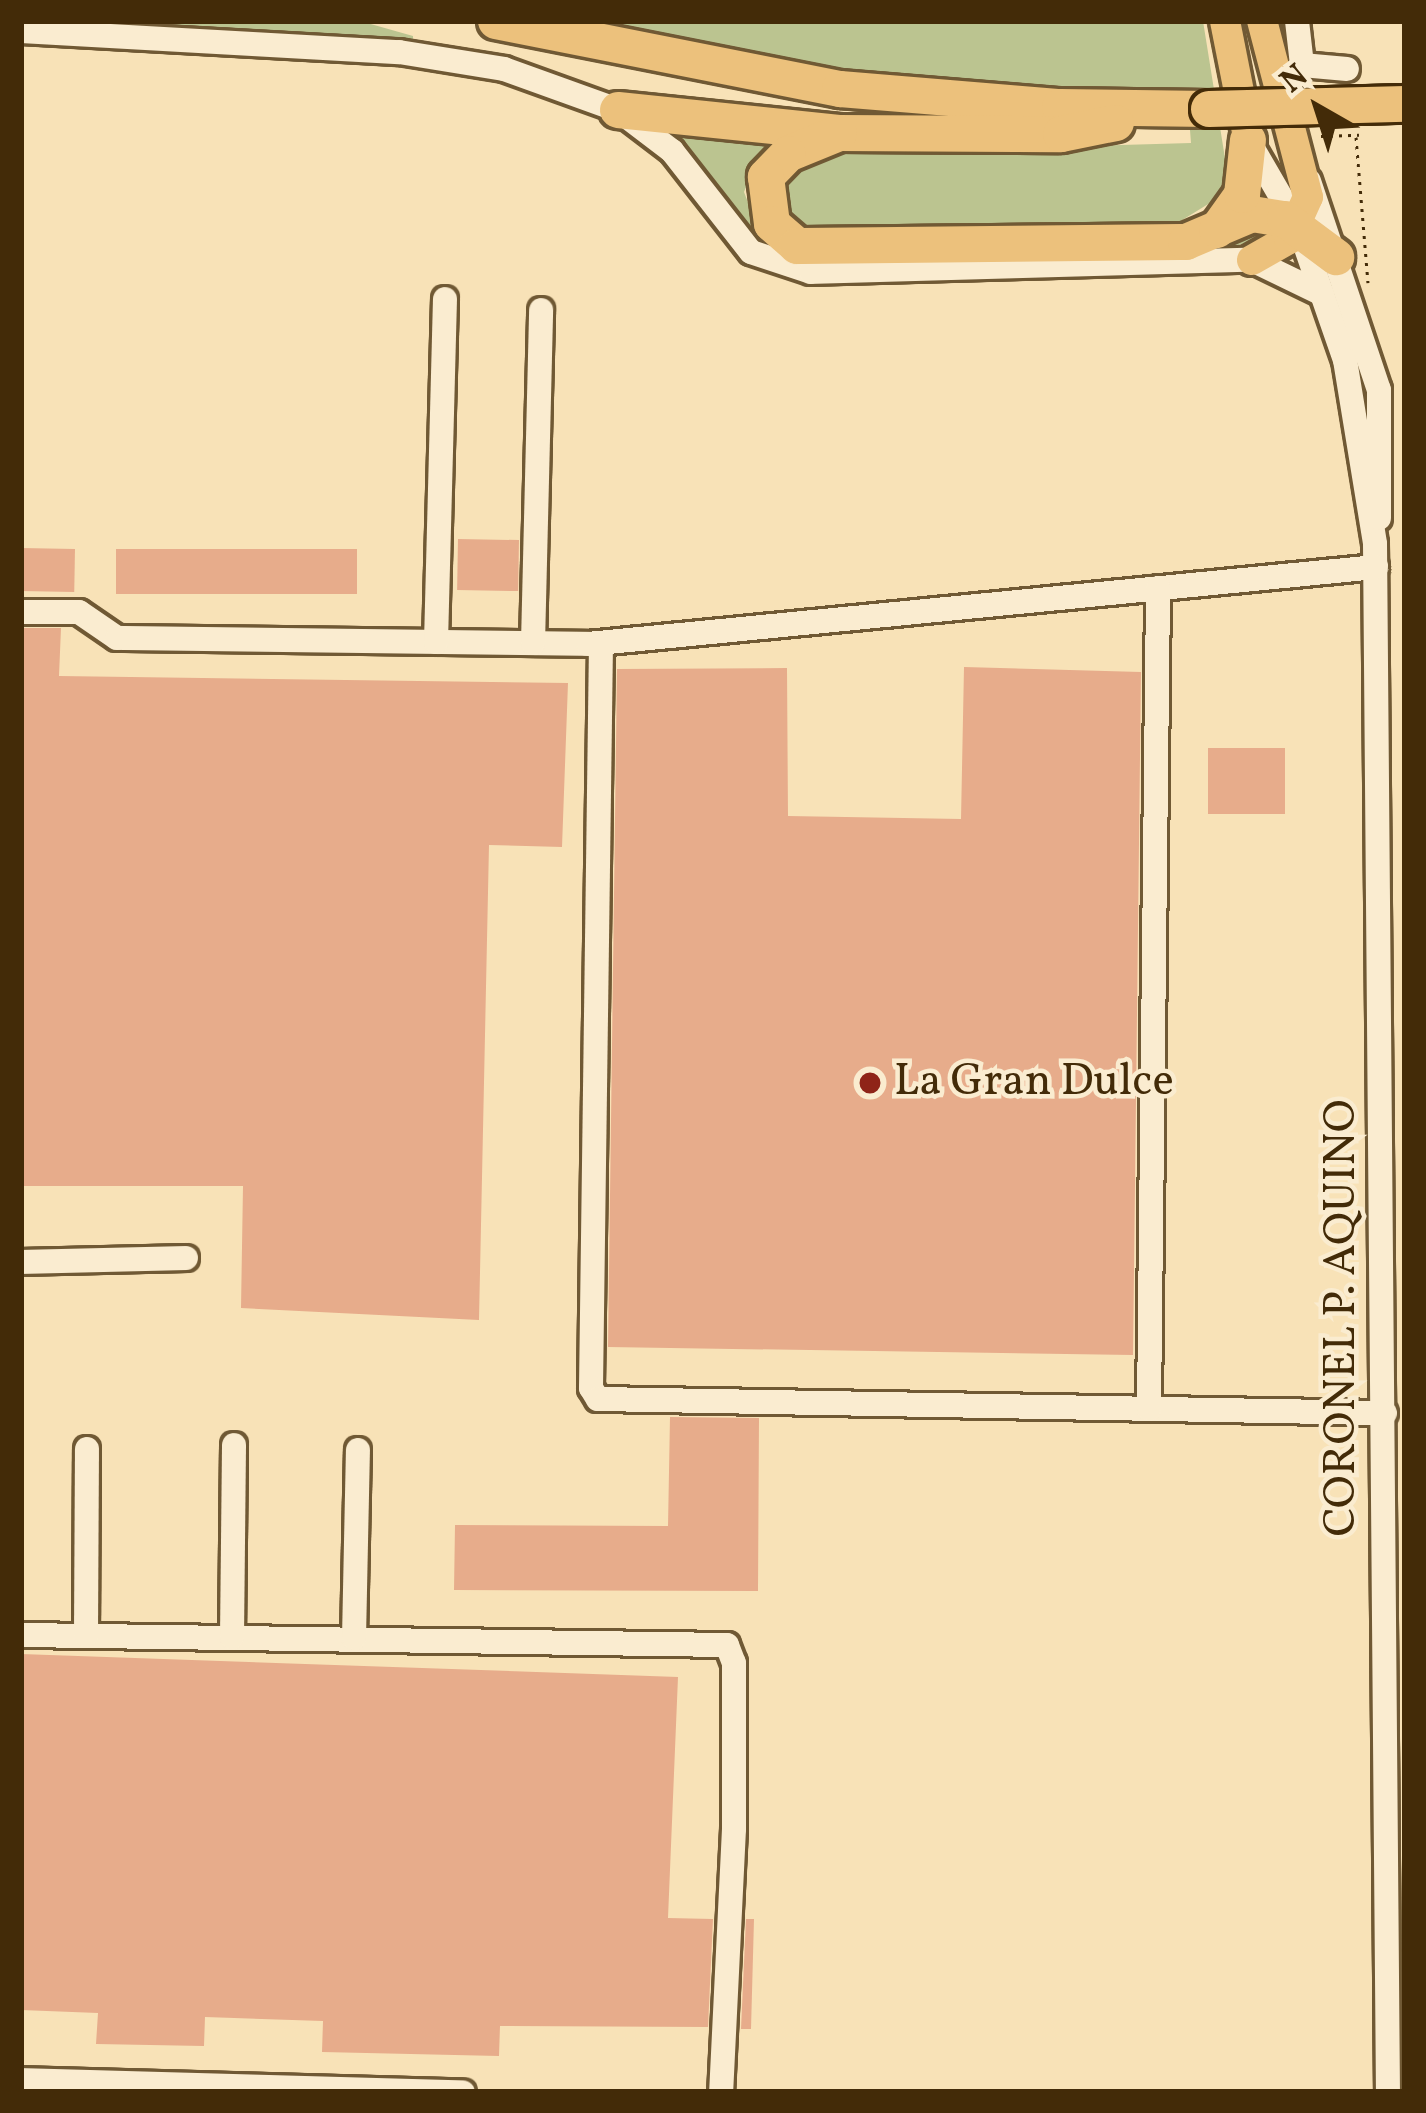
<!DOCTYPE html>
<html>
<head>
<meta charset="utf-8">
<style>
  body { margin:0 }
  #map { position:relative; width:1426px; height:2113px; overflow:hidden; background:#f8e2b7; font-family:Vollkorn,serif }
  div>[style] { position:absolute }
  [style*='--x'] { left:calc(var(--x)*1px); top:calc(var(--y)*1px); width:calc(var(--w)*1px); rotate:calc(var(--a)*1deg) }
  .green>* { inset:0; background:#bbc490 }
  .building>* { inset:0; background:#e7ac8b; transform-origin:0 0 }
  .path>* { height:3px; margin-top:-1.5px; transform-origin:0; background:repeating-linear-gradient(90deg,#432b08 0 3px,transparent 0 9px) }
  .roads { filter:drop-shadow(3px 0 #705934) drop-shadow(-3px 0 #705934) drop-shadow(0 3px #705934) drop-shadow(0 -3px #705934) }
  .minor>* { height:24px; margin:-12px; padding:0 12px; transform-origin:12px; border-radius:12px; background:#faecd0 }
  .major>* { height:30px; margin:-15px; padding:0 15px; transform-origin:15px; border-radius:15px; background:#ecc17c }
  .highway>* { height:36px; margin:-18px; padding:0 18px; transform-origin:18px; border-radius:18px; background:#ecc17c }
  .bridges { filter:drop-shadow(3px 0 #432b08) drop-shadow(-3px 0 #432b08) drop-shadow(0 3px #432b08) drop-shadow(0 -3px #432b08) }
  .highway-bridge>* { height:36px; margin:-18px; padding:0 18px; transform-origin:18px; border-radius:18px; background:#ecc17c }
  .dots>* { width:33px; height:33px; translate:-50% -50%; box-sizing:border-box; border:6px solid #faecd0; border-radius:50% }
  span { translate:-50% -50%; white-space:nowrap; text-align:center; line-height:1.15; -webkit-text-stroke:9px #faecd0; paint-order:stroke }
  .poi-label { font-size:45px; color:#432b08 }
  .left { translate:0 -50%; text-align:left }
  .street-label { font-size:45px; color:#432b08 }
  .frame { position:absolute; inset:0; border:24px solid #432b08; pointer-events:none }
  .north { position:absolute; left:1258px; top:48px; width:120px; height:120px; -webkit-text-stroke:9px #faecd0; paint-order:stroke; rotate:321deg; font-size:33px; font-weight:700; line-height:48px; text-align:center; color:#432b08 }
  .north::after { content:''; display:block; margin:auto; width:42px; height:54px; background:#432b08; clip-path:polygon(50% 0,100% 100%,50% 72%,0 100%) }
</style>
</head>
<body>
<div id="map">
  <div class="green">
    <i style="clip-path:polygon(96px 21px,360px 21px,413px 36px,413px 39px)"></i>
    <i style="clip-path:polygon(575px 21px,1203px 21px,1228px 177px,1218px 198px,1166px 230px,806px 234px,775px 200px,793px 165px,836px 153px,1191px 143px,1187px 91px,939px 82px,800px 65px)"></i>
    <i style="clip-path:polygon(679px 137px,779px 142px,756px 162px,744px 192px,762px 239px,794px 256px,1204px 247px,1255px 223px,1270px 226px,1268px 237px,1212px 252px,788px 259px,731px 222px)"></i>
  </div>
  <div class="building">
    <i style="left:458px;top:539px;width:61px;height:51px;rotate:1deg"></i>
    <i style="left:21px;top:548px;width:54px;height:43px;rotate:1deg"></i>
    <i style="left:357px;top:549px;width:45px;height:241px;rotate:90deg"></i>
    <i style="clip-path:polygon(21px 628px,61px 628px,59px 676px,568px 683px,562px 847px,489px 845px,479px 1320px,241px 1308px,243px 1186px,21px 1186px)"></i>
    <i style="clip-path:polygon(964px 667px,1141px 672px,1133px 1355px,608px 1347px,617px 669px,787px 668px,788px 816px,961px 819px)"></i>
    <i style="left:1208px;top:748px;width:77px;height:66px"></i>
    <i style="clip-path:polygon(670px 1417px,759px 1418px,758px 1591px,454px 1590px,455px 1525px,668px 1526px)"></i>
    <i style="clip-path:polygon(21px 1654px,678px 1677px,668px 1918px,713px 1919px,708px 2027px,500px 2026px,499px 2056px,322px 2052px,323px 2021px,205px 2017px,204px 2046px,96px 2044px,98px 2013px,21px 2010px)"></i>
    <i style="clip-path:polygon(746px 1919px,754px 1919px,751px 2029px,741px 2029px)"></i>
  </div>
  <div class="path">
    <i style="--x:1321;--y:136;--w:38;--a:-2"></i>
    <i style="--x:1356;--y:137;--w:146;--a:85.3"></i>
  </div>
  <div class="roads">
    <div class="minor">
      <i style="--x:1297;--y:21;--w:44;--a:83.5"></i>
      <i style="--x:1302;--y:65;--w:45;--a:5.1"></i>
      <i style="--x:21;--y:31;--w:379;--a:3.2"></i>
      <i style="--x:399;--y:52;--w:106;--a:9.2"></i>
      <i style="--x:504;--y:69;--w:121;--a:19.8"></i>
      <i style="--x:618;--y:110;--w:68;--a:37.2"></i>
      <i style="--x:672;--y:151;--w:128;--a:52"></i>
      <i style="--x:751;--y:252;--w:63;--a:18.4"></i>
      <i style="--x:811;--y:272;--w:441;--a:-1.6"></i>
      <i style="--x:1252;--y:260;--w:78;--a:25.9"></i>
      <i style="--x:1248;--y:140;--w:102;--a:59.9"></i>
      <i style="--x:1299;--y:228;--w:140;--a:70.8"></i>
      <i style="--x:1345;--y:360;--w:186;--a:80.7"></i>
      <i style="--x:1375;--y:544;--w:1548;--a:89.52"></i>
      <i style="--x:1309;--y:181;--w:220;--a:71.5"></i>
      <i style="--x:1379;--y:390;--w:128;--a:90"></i>
      <i style="--x:21;--y:612;--w:58;--a:0"></i>
      <i style="--x:79;--y:612;--w:46;--a:34.4"></i>
      <i style="--x:117;--y:638;--w:471;--a:0.7"></i>
      <i style="--x:588;--y:644;--w:792;--a:-5.58"></i>
      <i style="--x:436;--y:642;--w:343;--a:-88.5"></i>
      <i style="--x:533;--y:643;--w:333;--a:-88.6"></i>
      <i style="--x:601;--y:643;--w:745;--a:90.77"></i>
      <i style="--x:591;--y:1388;--w:13;--a:58"></i>
      <i style="--x:598;--y:1399;--w:787;--a:1.02"></i>
      <i style="--x:21;--y:1262;--w:165;--a:-1.4"></i>
      <i style="--x:1149;--y:1409;--w:821;--a:-89.37"></i>
      <i style="--x:21;--y:1635;--w:706;--a:0.81"></i>
      <i style="--x:727;--y:1645;--w:19;--a:69"></i>
      <i style="--x:734;--y:1663;--w:166;--a:90"></i>
      <i style="--x:734;--y:1829;--w:263;--a:92.8"></i>
      <i style="--x:86;--y:1635;--w:186;--a:-89.7"></i>
      <i style="--x:232;--y:1637;--w:192;--a:-89.4"></i>
      <i style="--x:354;--y:1638;--w:188;--a:-88.8"></i>
      <i style="--x:21;--y:2080;--w:442;--a:1.6"></i>
    </div>
    <div class="major">
      <i style="--x:1225;--y:21;--w:108;--a:78.8"></i>
      <i style="--x:1252;--y:260;--w:43;--a:-29.6"></i>
      <i style="--x:1289;--y:239;--w:46;--a:-65.7"></i>
      <i style="--x:1308;--y:197;--w:182;--a:-104.6"></i>
    </div>
    <div class="highway">
      <i style="--x:496;--y:21;--w:351;--a:11.2"></i>
      <i style="--x:840;--y:89;--w:221;--a:4.7"></i>
      <i style="--x:1060;--y:107;--w:149;--a:0.8"></i>
      <i style="--x:618;--y:110;--w:222;--a:5.9"></i>
      <i style="--x:839;--y:133;--w:222;--a:0.3"></i>
      <i style="--x:1061;--y:134;--w:56;--a:-11.3"></i>
      <i style="--x:839;--y:133;--w:55;--a:157.6"></i>
      <i style="--x:788;--y:154;--w:32;--a:134"></i>
      <i style="--x:766;--y:177;--w:47;--a:82.7"></i>
      <i style="--x:772;--y:224;--w:33;--a:41"></i>
      <i style="--x:797;--y:246;--w:389;--a:-0.6"></i>
      <i style="--x:1186;--y:242;--w:72;--a:-23"></i>
      <i style="--x:1252;--y:214;--w:33;--a:9"></i>
      <i style="--x:1285;--y:219;--w:64;--a:36.7"></i>
      <i style="--x:1217;--y:230;--w:43;--a:-54.5"></i>
      <i style="--x:1242;--y:195;--w:55;--a:-83.8"></i>
    </div>
  </div>
  <div class="bridges">
    <div class="highway-bridge">
      <i style="--x:1209;--y:109;--w:196;--a:-1.5"></i>
    </div>
  </div>
  <div class="dots">
    <i style="left:870px;top:1083px;background:#8f2418"></i>
  </div>
  <div class="poi-label">
    <span class="left" style="left:894px;top:1083px">La Gran Dulce</span>
  </div>
  <div class="street-label">
    <span style="left:1343px;top:1318px;rotate:-90deg">CORONEL P. AQUINO</span>
  </div>
  <div class="frame"></div>
  <div class="north">N</div>
</div>
</body>
</html>
